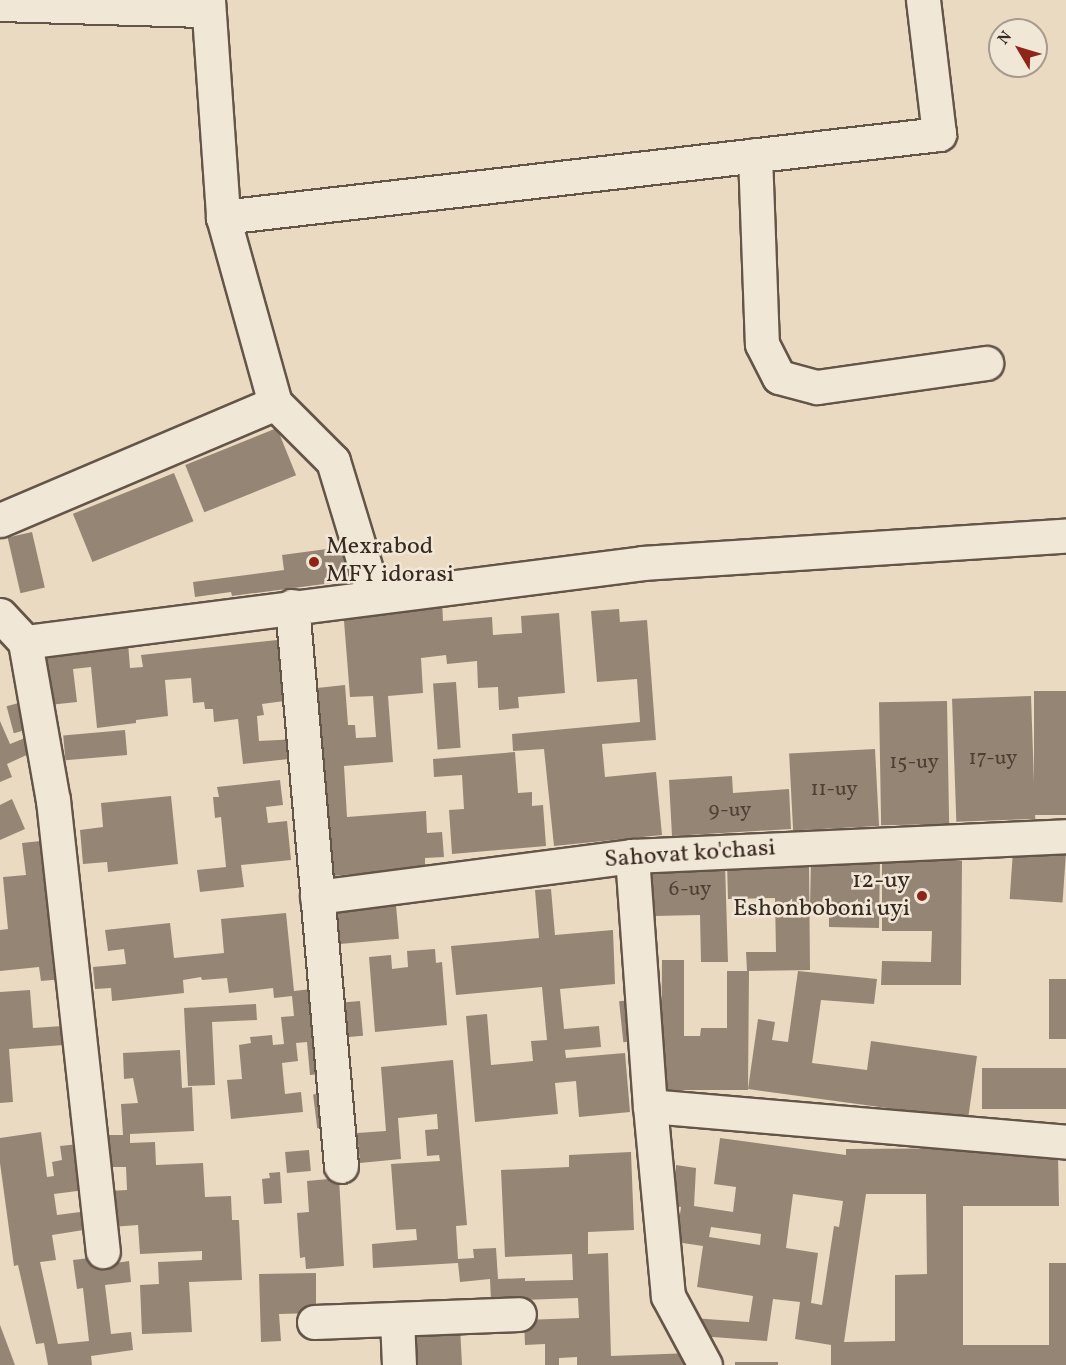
<!DOCTYPE html>
<html>
<head>
<meta charset="utf-8">
<style>
  body { margin:0 }
  #map { position:relative; width:1066px; height:1365px; overflow:hidden; background:#eadac2; font-family:Vollkorn,serif }
  div>[style] { position:absolute }
  [style*='--x'] { left:calc(var(--x)*1px); top:calc(var(--y)*1px); width:calc(var(--w)*1px); rotate:calc(var(--a)*1deg) }
  .building>* { inset:0; background:#958575; transform-origin:0 0 }
  .roads { filter:drop-shadow(2px 0 #645549) drop-shadow(-2px 0 #645549) drop-shadow(0 2px #645549) drop-shadow(0 -2px #645549) }
  .minor>* { height:33px; margin:-16.5px; padding:0 16.5px; transform-origin:16.5px; border-radius:16.5px; background:#f1e7d7 }
  .dots>* { width:16px; height:16px; translate:-50% -50%; box-sizing:border-box; border:3px solid #f1e7d7; border-radius:50% }
  span { translate:-50% -50%; white-space:nowrap; text-align:center; line-height:1.15; -webkit-text-stroke:5px #f1e7d7; paint-order:stroke }
  .number-label { font-size:21px; color:#4f4036 }
  .number-label span { -webkit-text-stroke-width:0 }
  .poi-label { font-size:24px; color:#382921 }
  .left { translate:0 -50%; text-align:left }
  .right { translate:-100% -50%; text-align:right }
  .street-label { font-size:24px; color:#382921 }
  .north { position:absolute; left:988px; top:18px; width:60px; height:60px; box-sizing:border-box; background:#f1e7d7; border:2px solid #a79b8e; border-radius:50%; rotate:308deg; font-size:16px; font-weight:700; line-height:24px; text-align:center; color:#382921 }
  .north::after { content:''; display:block; margin:auto; width:21px; height:27px; background:#8f2418; clip-path:polygon(50% 0,100% 100%,50% 72%,0 100%) }
</style>
</head>
<body>
<div id="map">
  <div class="building">
    <i style="left:277px;top:428px;width:51px;height:99px;rotate:68deg"></i>
    <i style="left:174px;top:473px;width:52px;height:109px;rotate:68deg"></i>
    <i style="left:32px;top:532px;width:57px;height:25px;rotate:77deg"></i>
    <i style="clip-path:polygon(342px 547px,347px 581px,232px 596px,231px 592px,195px 597px,193px 582px,284px 570px,282px 555px)"></i>
    <i style="clip-path:polygon(442px 600px,443px 621px,492px 617px,493px 635px,522px 633px,521px 616px,559px 613px,565px 693px,518px 697px,519px 708px,499px 710px,498px 687px,478px 688px,477px 661px,447px 664px,446px 655px,421px 658px,423px 693px,388px 696px,393px 762px,344px 766px,347px 817px,426px 811px,427px 833px,442px 832px,444px 857px,425px 858px,425px 868px,332px 876px,317px 688px,345px 685px,348px 725px,355px 725px,356px 738px,376px 737px,373px 696px,350px 697px,343px 608px)"></i>
    <i style="clip-path:polygon(619px 609px,620px 622px,647px 620px,656px 740px,602px 744px,605px 777px,656px 772px,662px 835px,554px 846px,544px 749px,513px 751px,512px 734px,640px 722px,637px 679px,597px 682px,591px 611px)"></i>
    <i style="clip-path:polygon(286px 639px,292px 700px,262px 704px,264px 715px,257px 716px,259px 741px,297px 739px,298px 758px,243px 764px,238px 719px,214px 722px,213px 709px,205px 709px,204px 702px,193px 703px,191px 678px,165px 680px,168px 716px,136px 720px,136px 723px,97px 728px,91px 667px,73px 669px,77px 702px,49px 705px,43px 652px,128px 643px,130px 668px,143px 667px,141px 655px)"></i>
    <i style="left:456px;top:682px;width:66px;height:23px;rotate:86deg"></i>
    <i style="left:1066px;top:691px;width:124px;height:32px;rotate:90deg"></i>
    <i style="left:1031px;top:696px;width:123px;height:79px;rotate:88deg"></i>
    <i style="left:947px;top:701px;width:123px;height:68px;rotate:89deg"></i>
    <i style="left:22px;top:702px;width:28px;height:16px;rotate:75deg"></i>
    <i style="clip-path:polygon(0 721px,10px 744px,25px 738px,31px 753px,7px 764px,12px 777px,0 782px)"></i>
    <i style="left:125px;top:730px;width:25px;height:62px;rotate:85deg"></i>
    <i style="left:875px;top:749px;width:77px;height:86px;rotate:87deg"></i>
    <i style="clip-path:polygon(515px 752px,518px 793px,532px 792px,532px 806px,543px 805px,546px 846px,452px 854px,449px 810px,464px 809px,462px 775px,434px 777px,433px 759px)"></i>
    <i style="clip-path:polygon(732px 776px,733px 793px,789px 789px,791px 829px,672px 836px,669px 780px)"></i>
    <i style="clip-path:polygon(280px 780px,283px 805px,266px 807px,268px 823px,287px 821px,291px 860px,241px 865px,244px 887px,200px 892px,197px 870px,226px 867px,221px 817px,215px 818px,213px 797px,219px 797px,217px 787px)"></i>
    <i style="clip-path:polygon(171px 796px,178px 864px,108px 872px,107px 862px,83px 864px,80px 830px,103px 827px,101px 803px)"></i>
    <i style="clip-path:polygon(12px 799px,25px 829px,0 840px,0 805px)"></i>
    <i style="clip-path:polygon(50px 840px,63px 979px,41px 981px,39px 967px,0 971px,0 930px,8px 929px,3px 877px,26px 875px,22px 843px)"></i>
    <i style="left:1013px;top:851px;width:53px;height:48px;rotate:4deg"></i>
    <i style="clip-path:polygon(811px 860px,880px 861px,879px 928px,829px 927px,829px 906px,810px 906px)"></i>
    <i style="clip-path:polygon(882px 861px,962px 861px,961px 985px,881px 985px,882px 961px,931px 962px,932px 931px,882px 931px)"></i>
    <i style="clip-path:polygon(809px 862px,810px 970px,747px 971px,746px 952px,776px 952px,775px 898px,728px 899px,727px 863px)"></i>
    <i style="clip-path:polygon(725px 864px,728px 962px,701px 962px,700px 915px,654px 916px,652px 866px)"></i>
    <i style="clip-path:polygon(551px 889px,555px 935px,613px 930px,615px 984px,560px 989px,564px 1029px,599px 1026px,601px 1047px,565px 1050px,566px 1058px,625px 1053px,630px 1112px,579px 1117px,576px 1081px,555px 1083px,558px 1114px,475px 1122px,466px 1016px,487px 1014px,491px 1065px,533px 1061px,531px 1041px,547px 1040px,542px 987px,456px 995px,451px 946px,539px 938px,535px 890px)"></i>
    <i style="left:396px;top:905px;width:34px;height:65px;rotate:85deg"></i>
    <i style="clip-path:polygon(286px 913px,294px 991px,320px 988px,329px 1073px,310px 1075px,307px 1042px,296px 1043px,298px 1061px,282px 1063px,285px 1094px,301px 1092px,303px 1112px,231px 1119px,227px 1080px,242px 1079px,239px 1045px,251px 1043px,250px 1037px,272px 1035px,273px 1045px,284px 1044px,281px 1017px,294px 1016px,292px 996px,274px 998px,273px 988px,229px 993px,227px 978px,202px 980px,201px 977px,183px 980px,184px 993px,112px 1001px,111px 988px,95px 989px,93px 967px,126px 964px,124px 949px,108px 951px,105px 930px,170px 923px,174px 958px,224px 953px,221px 919px)"></i>
    <i style="clip-path:polygon(435px 949px,436px 963px,442px 962px,447px 1025px,375px 1032px,369px 957px,391px 955px,392px 969px,408px 967px,407px 951px)"></i>
    <i style="clip-path:polygon(662px 960px,684px 960px,684px 1036px,700px 1036px,701px 1028px,727px 1028px,727px 971px,749px 971px,748px 1090px,661px 1090px)"></i>
    <i style="clip-path:polygon(798px 971px,877px 979px,874px 1004px,821px 1000px,812px 1063px,867px 1070px,871px 1041px,977px 1056px,968px 1119px,748px 1089px,758px 1019px,775px 1022px,772px 1040px,788px 1042px)"></i>
    <i style="left:1049px;top:979px;width:17px;height:60px"></i>
    <i style="clip-path:polygon(30px 990px,33px 1028px,63px 1026px,64px 1045px,9px 1049px,13px 1102px,0 1103px,0 992px)"></i>
    <i style="left:632px;top:1000px;width:41px;height:13px;rotate:84deg"></i>
    <i style="left:360px;top:1001px;width:35px;height:20px;rotate:85deg"></i>
    <i style="clip-path:polygon(256px 1004px,257px 1020px,212px 1022px,215px 1085px,188px 1086px,184px 1008px)"></i>
    <i style="clip-path:polygon(180px 1050px,182px 1088px,192px 1087px,194px 1131px,130px 1134px,130px 1143px,155px 1142px,156px 1165px,203px 1163px,205px 1197px,231px 1196px,232px 1220px,239px 1220px,242px 1280px,189px 1282px,192px 1332px,142px 1334px,140px 1285px,159px 1284px,158px 1262px,202px 1260px,202px 1251px,140px 1254px,138px 1225px,111px 1227px,109px 1191px,127px 1190px,126px 1167px,107px 1167px,105px 1135px,123px 1135px,121px 1104px,138px 1103px,133px 1078px,124px 1079px,123px 1053px)"></i>
    <i style="clip-path:polygon(453px 1060px,467px 1225px,456px 1226px,458px 1259px,474px 1258px,473px 1249px,496px 1248px,498px 1279px,525px 1278px,525px 1281px,573px 1280px,572px 1254px,505px 1257px,501px 1170px,569px 1167px,569px 1155px,631px 1152px,634px 1230px,588px 1232px,588px 1254px,608px 1253px,611px 1356px,691px 1353px,692px 1365px,577px 1365px,577px 1357px,559px 1358px,559px 1365px,545px 1365px,545px 1344px,525px 1345px,524px 1320px,579px 1318px,578px 1298px,491px 1301px,490px 1279px,460px 1282px,458px 1263px,373px 1268px,372px 1244px,417px 1240px,416px 1229px,396px 1230px,391px 1164px,440px 1161px,439px 1155px,427px 1156px,425px 1130px,438px 1129px,437px 1114px,398px 1118px,401px 1159px,360px 1163px,357px 1133px,386px 1131px,381px 1067px)"></i>
    <i style="left:1066px;top:1068px;width:41px;height:84px;rotate:90deg"></i>
    <i style="left:326px;top:1093px;width:34px;height:13px;rotate:83deg"></i>
    <i style="clip-path:polygon(41px 1132px,47px 1177px,54px 1176px,52px 1162px,62px 1160px,60px 1146px,79px 1144px,85px 1190px,54px 1194px,57px 1215px,88px 1211px,90px 1229px,52px 1235px,56px 1260px,40px 1262px,58px 1344px,89px 1341px,83px 1288px,77px 1289px,73px 1260px,115px 1255px,116px 1263px,129px 1261px,131px 1282px,105px 1285px,111px 1334px,131px 1332px,133px 1350px,91px 1356px,92px 1365px,48px 1365px,44px 1343px,36px 1344px,18px 1265px,14px 1266px,0 1163px,0 1138px)"></i>
    <i style="clip-path:polygon(evenodd,720px 1138px,846px 1155px,846px 1149px,1000px 1148px,1058px 1152px,1059px 1206px,963px 1206px,963px 1345px,1049px 1345px,1049px 1263px,1066px 1263px,1066px 1365px,831px 1365px,831px 1345px,795px 1339px,800px 1302px,773px 1299px,767px 1341px,699px 1336px,692px 1318px,749px 1322px,753px 1296px,697px 1287px,703px 1246px,676px 1242px,681px 1207px,674px 1206px,676px 1165px,696px 1168px,694px 1206px,733px 1212px,736px 1187px,714px 1184px,720px 1138px,793px 1194px,843px 1201px,839px 1227px,834px 1226px,822px 1305px,811px 1303px,818px 1253px,786px 1248px,793px 1194px,720px 1138px,866px 1194px,926px 1194px,927px 1274px,895px 1275px,895px 1341px,844px 1342px,866px 1194px,720px 1138px,711px 1227px,761px 1234px,760px 1245px,709px 1237px,711px 1227px)"></i>
    <i style="left:309px;top:1150px;width:21px;height:24px;rotate:85deg"></i>
    <i style="clip-path:polygon(280px 1172px,282px 1203px,264px 1204px,262px 1179px,270px 1178px,269px 1173px)"></i>
    <i style="clip-path:polygon(339px 1178px,344px 1266px,306px 1269px,305px 1257px,300px 1258px,297px 1213px,309px 1212px,307px 1181px)"></i>
    <i style="clip-path:polygon(316px 1273px,316px 1313px,279px 1314px,281px 1341px,261px 1342px,259px 1274px)"></i>
    <i style="clip-path:polygon(0 1325px,15px 1365px,0 1365px)"></i>
    <i style="left:460px;top:1327px;width:38px;height:50px;rotate:87deg"></i>
    <i style="left:735px;top:1362px;width:43px;height:3px"></i>
  </div>
  <div class="roads">
    <div class="minor">
      <i style="--x:208;--y:0;--w:218;--a:86"></i>
      <i style="--x:223;--y:217;--w:193;--a:74.4"></i>
      <i style="--x:275;--y:403;--w:82;--a:45"></i>
      <i style="--x:333;--y:461;--w:141;--a:73.1"></i>
      <i style="--x:0;--y:4;--w:208;--a:1.7"></i>
      <i style="--x:755;--y:155;--w:189;--a:87.9"></i>
      <i style="--x:762;--y:344;--w:37;--a:63"></i>
      <i style="--x:779;--y:377;--w:39;--a:15"></i>
      <i style="--x:817;--y:387;--w:171;--a:-8.1"></i>
      <i style="--x:223;--y:217;--w:721;--a:-6.61"></i>
      <i style="--x:939;--y:134;--w:135;--a:-96.8"></i>
      <i style="--x:0;--y:520;--w:299;--a:-23"></i>
      <i style="--x:292;--y:606;--w:562;--a:85"></i>
      <i style="--x:0;--y:615;--w:37;--a:47"></i>
      <i style="--x:25;--y:642;--w:623;--a:-7.28"></i>
      <i style="--x:643;--y:563;--w:424;--a:-3.7"></i>
      <i style="--x:25;--y:642;--w:160;--a:80"></i>
      <i style="--x:53;--y:800;--w:454;--a:83.7"></i>
      <i style="--x:632;--y:856;--w:251;--a:85.9"></i>
      <i style="--x:650;--y:1106;--w:191;--a:84.6"></i>
      <i style="--x:668;--y:1296;--w:78;--a:61.8"></i>
      <i style="--x:317;--y:897;--w:318;--a:-7.4"></i>
      <i style="--x:632;--y:856;--w:434;--a:-2.6"></i>
      <i style="--x:650;--y:1106;--w:418;--a:4.9"></i>
      <i style="--x:397;--y:1319;--w:46;--a:87.5"></i>
      <i style="--x:314;--y:1322;--w:205;--a:-2.2"></i>
    </div>
  </div>
  <div class="dots">
    <i style="left:314px;top:562px;background:#8f2418"></i>
    <i style="left:922px;top:896px;background:#8f2418"></i>
  </div>
  <div class="number-label">
    <span style="left:993px;top:759px">17-uy</span>
    <span style="left:914px;top:763px">15-uy</span>
    <span style="left:834px;top:790px">11-uy</span>
    <span style="left:730px;top:811px">9-uy</span>
    <span style="left:690px;top:890px">6-uy</span>
  </div>
  <div class="poi-label">
    <span class="left" style="left:326px;top:562px">Mexrabod<br>MFY idorasi</span>
    <span class="right" style="left:910px;top:896px">12-uy<br>Eshonboboni uyi</span>
  </div>
  <div class="street-label">
    <span style="left:690px;top:855px;rotate:-4deg">Sahovat ko'chasi</span>
  </div>
  <div class="north">N</div>
</div>
</body>
</html>
